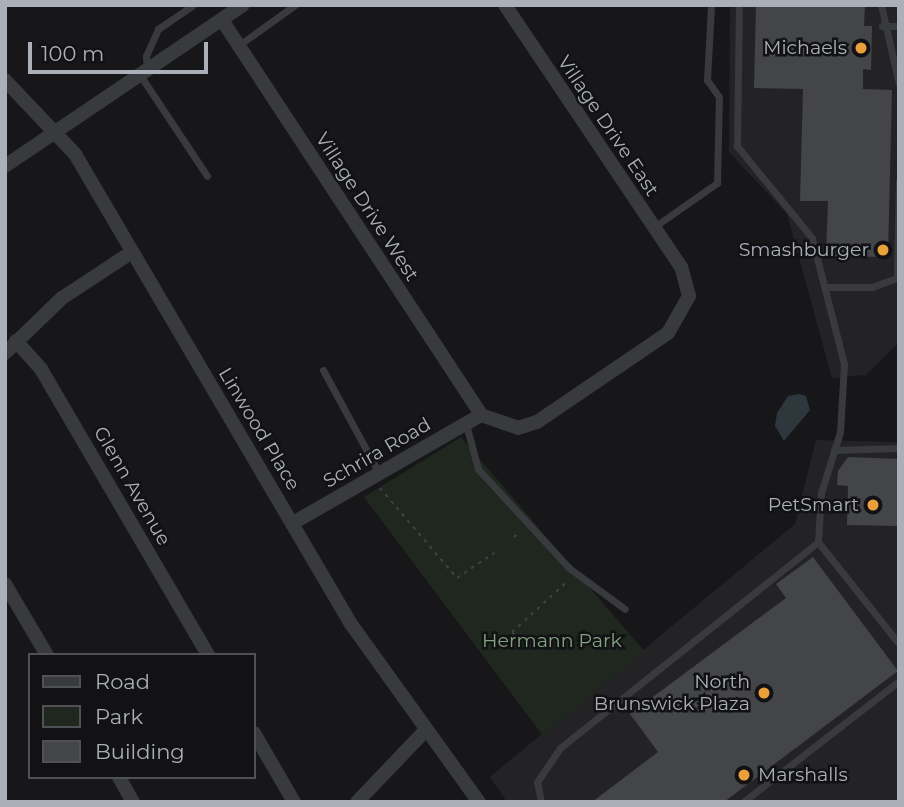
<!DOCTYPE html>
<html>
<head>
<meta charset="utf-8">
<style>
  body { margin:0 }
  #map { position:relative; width:904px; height:807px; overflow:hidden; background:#171719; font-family:Montserrat,sans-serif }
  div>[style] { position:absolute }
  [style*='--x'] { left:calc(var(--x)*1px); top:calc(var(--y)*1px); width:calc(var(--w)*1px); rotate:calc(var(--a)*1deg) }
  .built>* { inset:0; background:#232326 }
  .green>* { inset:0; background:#1f271f }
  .water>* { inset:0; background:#2d373c }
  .building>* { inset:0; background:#444549 }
  .path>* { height:2px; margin-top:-1px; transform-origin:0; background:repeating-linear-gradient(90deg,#3e4145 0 3.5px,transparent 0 8.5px) }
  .lane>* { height:7px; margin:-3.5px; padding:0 3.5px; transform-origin:3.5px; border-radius:3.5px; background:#383a3e }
  .street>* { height:14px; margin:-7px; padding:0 7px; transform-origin:7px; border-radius:7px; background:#383a3e }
  .dots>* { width:19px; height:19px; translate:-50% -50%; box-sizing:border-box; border:4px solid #121214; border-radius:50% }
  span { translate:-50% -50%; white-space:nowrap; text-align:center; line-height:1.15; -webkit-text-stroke:5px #121214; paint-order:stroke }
  .poi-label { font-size:19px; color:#aaafb8 }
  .right { translate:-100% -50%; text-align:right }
  .left { translate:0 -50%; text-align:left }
  .street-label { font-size:19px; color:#aaafb8 }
  .park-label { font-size:19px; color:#82a381 }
  .frame { position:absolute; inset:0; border:7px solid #aaafb8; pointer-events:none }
  .legend { position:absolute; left:28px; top:653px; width:228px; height:126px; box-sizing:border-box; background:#121214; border:2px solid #4f5156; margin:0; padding:9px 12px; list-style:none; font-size:21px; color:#aaafb8 }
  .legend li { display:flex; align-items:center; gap:14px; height:35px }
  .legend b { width:35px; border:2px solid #4f5156 }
  .scale { position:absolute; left:28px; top:42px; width:180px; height:32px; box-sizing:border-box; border:4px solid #aaafb8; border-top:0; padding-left:9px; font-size:21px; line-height:24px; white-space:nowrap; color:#aaafb8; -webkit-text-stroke:5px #121214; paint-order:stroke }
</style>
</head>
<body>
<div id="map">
  <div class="built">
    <i style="clip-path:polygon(730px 5px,899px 5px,899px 342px,866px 375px,832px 378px,787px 214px,729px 152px)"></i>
    <i style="clip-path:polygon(816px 440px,899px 442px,899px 802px,507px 802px,490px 777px,795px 524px)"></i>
  </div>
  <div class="green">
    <i style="clip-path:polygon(461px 437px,644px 651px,543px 736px,364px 497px)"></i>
  </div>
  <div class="water">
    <i style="clip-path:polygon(799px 394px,806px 396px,810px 410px,784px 441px,775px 426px,777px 413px,788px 396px)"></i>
  </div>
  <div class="building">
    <i style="clip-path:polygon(756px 5px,865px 5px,864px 26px,872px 26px,871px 70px,863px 69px,863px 89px,892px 90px,888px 257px,826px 256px,828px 201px,800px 201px,803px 89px,754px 88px)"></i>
    <i style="clip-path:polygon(848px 457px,899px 459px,899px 526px,847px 525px,848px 486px,837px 485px,838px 471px)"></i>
    <i style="clip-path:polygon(813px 557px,898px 671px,724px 802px,592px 802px,658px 752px,630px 714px,786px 598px,776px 584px)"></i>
  </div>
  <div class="path">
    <i style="--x:380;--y:488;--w:118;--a:49.5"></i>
    <i style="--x:457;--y:578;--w:45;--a:-34"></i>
    <i style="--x:514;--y:537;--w:8;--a:-45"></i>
    <i style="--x:524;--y:637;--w:6;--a:135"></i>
    <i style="--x:520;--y:641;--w:12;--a:-132"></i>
    <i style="--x:512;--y:632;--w:76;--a:-42.3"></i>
  </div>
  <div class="lane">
    <i style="--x:881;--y:5;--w:81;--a:77.2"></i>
    <i style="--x:882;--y:26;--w:17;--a:0"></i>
    <i style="--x:239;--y:45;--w:69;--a:-35.5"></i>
    <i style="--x:147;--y:71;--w:15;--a:-94"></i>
    <i style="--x:146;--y:56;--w:30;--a:-66"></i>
    <i style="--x:158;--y:29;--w:42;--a:-34.4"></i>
    <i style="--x:140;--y:75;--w:121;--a:56.4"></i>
    <i style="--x:654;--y:227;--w:77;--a:-34.9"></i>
    <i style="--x:717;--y:183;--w:86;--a:-88.7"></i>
    <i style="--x:719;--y:97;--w:21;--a:-125"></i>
    <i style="--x:707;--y:80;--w:75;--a:-86.9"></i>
    <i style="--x:897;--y:278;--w:97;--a:-88.8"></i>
    <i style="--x:825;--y:287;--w:47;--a:0"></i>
    <i style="--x:872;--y:287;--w:29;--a:-20"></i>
    <i style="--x:323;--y:370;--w:117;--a:61.5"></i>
    <i style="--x:466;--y:424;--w:47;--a:75.1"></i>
    <i style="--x:478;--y:469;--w:134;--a:47.4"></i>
    <i style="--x:569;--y:568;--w:69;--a:36.2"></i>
    <i style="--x:834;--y:450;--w:65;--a:-1.8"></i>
    <i style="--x:818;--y:542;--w:130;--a:51.5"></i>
    <i style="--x:541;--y:802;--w:20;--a:-101"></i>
    <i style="--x:537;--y:782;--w:41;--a:-55.9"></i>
    <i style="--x:560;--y:748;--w:330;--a:-38.6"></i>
    <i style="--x:818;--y:542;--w:49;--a:-86.5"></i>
    <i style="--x:821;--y:493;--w:64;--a:-72.7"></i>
    <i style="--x:840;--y:432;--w:68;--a:-86.6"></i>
    <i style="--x:844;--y:364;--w:130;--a:-104.3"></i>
    <i style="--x:812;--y:238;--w:119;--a:-129.2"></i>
    <i style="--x:737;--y:146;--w:141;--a:-89.2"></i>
    <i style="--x:743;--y:802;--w:197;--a:-37.8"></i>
  </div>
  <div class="street">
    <i style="--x:222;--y:20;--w:472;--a:56.7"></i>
    <i style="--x:481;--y:415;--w:39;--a:19"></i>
    <i style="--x:518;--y:428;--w:20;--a:-18"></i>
    <i style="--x:537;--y:422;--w:158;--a:-34.2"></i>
    <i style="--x:668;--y:333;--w:43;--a:-60.4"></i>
    <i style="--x:689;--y:296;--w:30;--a:-105"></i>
    <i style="--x:681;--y:267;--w:316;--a:-123.9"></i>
    <i style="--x:5;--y:80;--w:102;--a:46.6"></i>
    <i style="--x:75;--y:154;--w:545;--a:59.58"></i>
    <i style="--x:351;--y:624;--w:219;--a:54.3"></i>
    <i style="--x:5;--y:166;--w:287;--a:-34.1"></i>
    <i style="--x:16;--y:341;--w:38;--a:48"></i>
    <i style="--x:41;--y:369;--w:331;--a:59.7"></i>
    <i style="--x:5;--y:353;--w:79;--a:-44"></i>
    <i style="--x:62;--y:298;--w:84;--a:-33.3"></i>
    <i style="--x:293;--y:523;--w:217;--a:-29.9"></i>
    <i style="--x:5;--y:584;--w:82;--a:59.4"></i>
    <i style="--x:254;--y:733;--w:80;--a:59.9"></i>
    <i style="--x:119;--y:777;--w:29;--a:61"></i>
    <i style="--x:357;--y:802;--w:97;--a:-46.3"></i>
  </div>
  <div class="dots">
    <i style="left:861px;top:48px;background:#eca03c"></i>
    <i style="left:883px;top:250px;background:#eca03c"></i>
    <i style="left:873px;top:505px;background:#eca03c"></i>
    <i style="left:764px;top:693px;background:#eca03c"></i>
    <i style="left:744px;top:775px;background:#eca03c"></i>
  </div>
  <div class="poi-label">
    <span class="right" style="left:847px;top:48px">Michaels</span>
    <span class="right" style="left:869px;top:250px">Smashburger</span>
    <span class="right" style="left:859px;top:505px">PetSmart</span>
    <span class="right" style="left:750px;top:693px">North<br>Brunswick Plaza</span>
    <span class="left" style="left:758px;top:775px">Marshalls</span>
  </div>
  <div class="street-label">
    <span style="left:608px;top:126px;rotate:56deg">Village Drive East</span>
    <span style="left:367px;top:207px;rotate:57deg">Village Drive West</span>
    <span style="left:259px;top:429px;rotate:59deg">Linwood Place</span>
    <span style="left:377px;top:453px;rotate:-30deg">Schrira Road</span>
    <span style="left:132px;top:486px;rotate:60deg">Glenn Avenue</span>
  </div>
  <div class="park-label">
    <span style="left:552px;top:641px">Hermann Park</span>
  </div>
  <div class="frame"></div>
  <ul class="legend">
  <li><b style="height:9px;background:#383a3e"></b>Road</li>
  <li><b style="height:19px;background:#1f271f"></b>Park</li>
  <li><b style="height:19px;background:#444549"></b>Building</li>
  </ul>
  <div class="scale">100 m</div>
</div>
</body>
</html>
